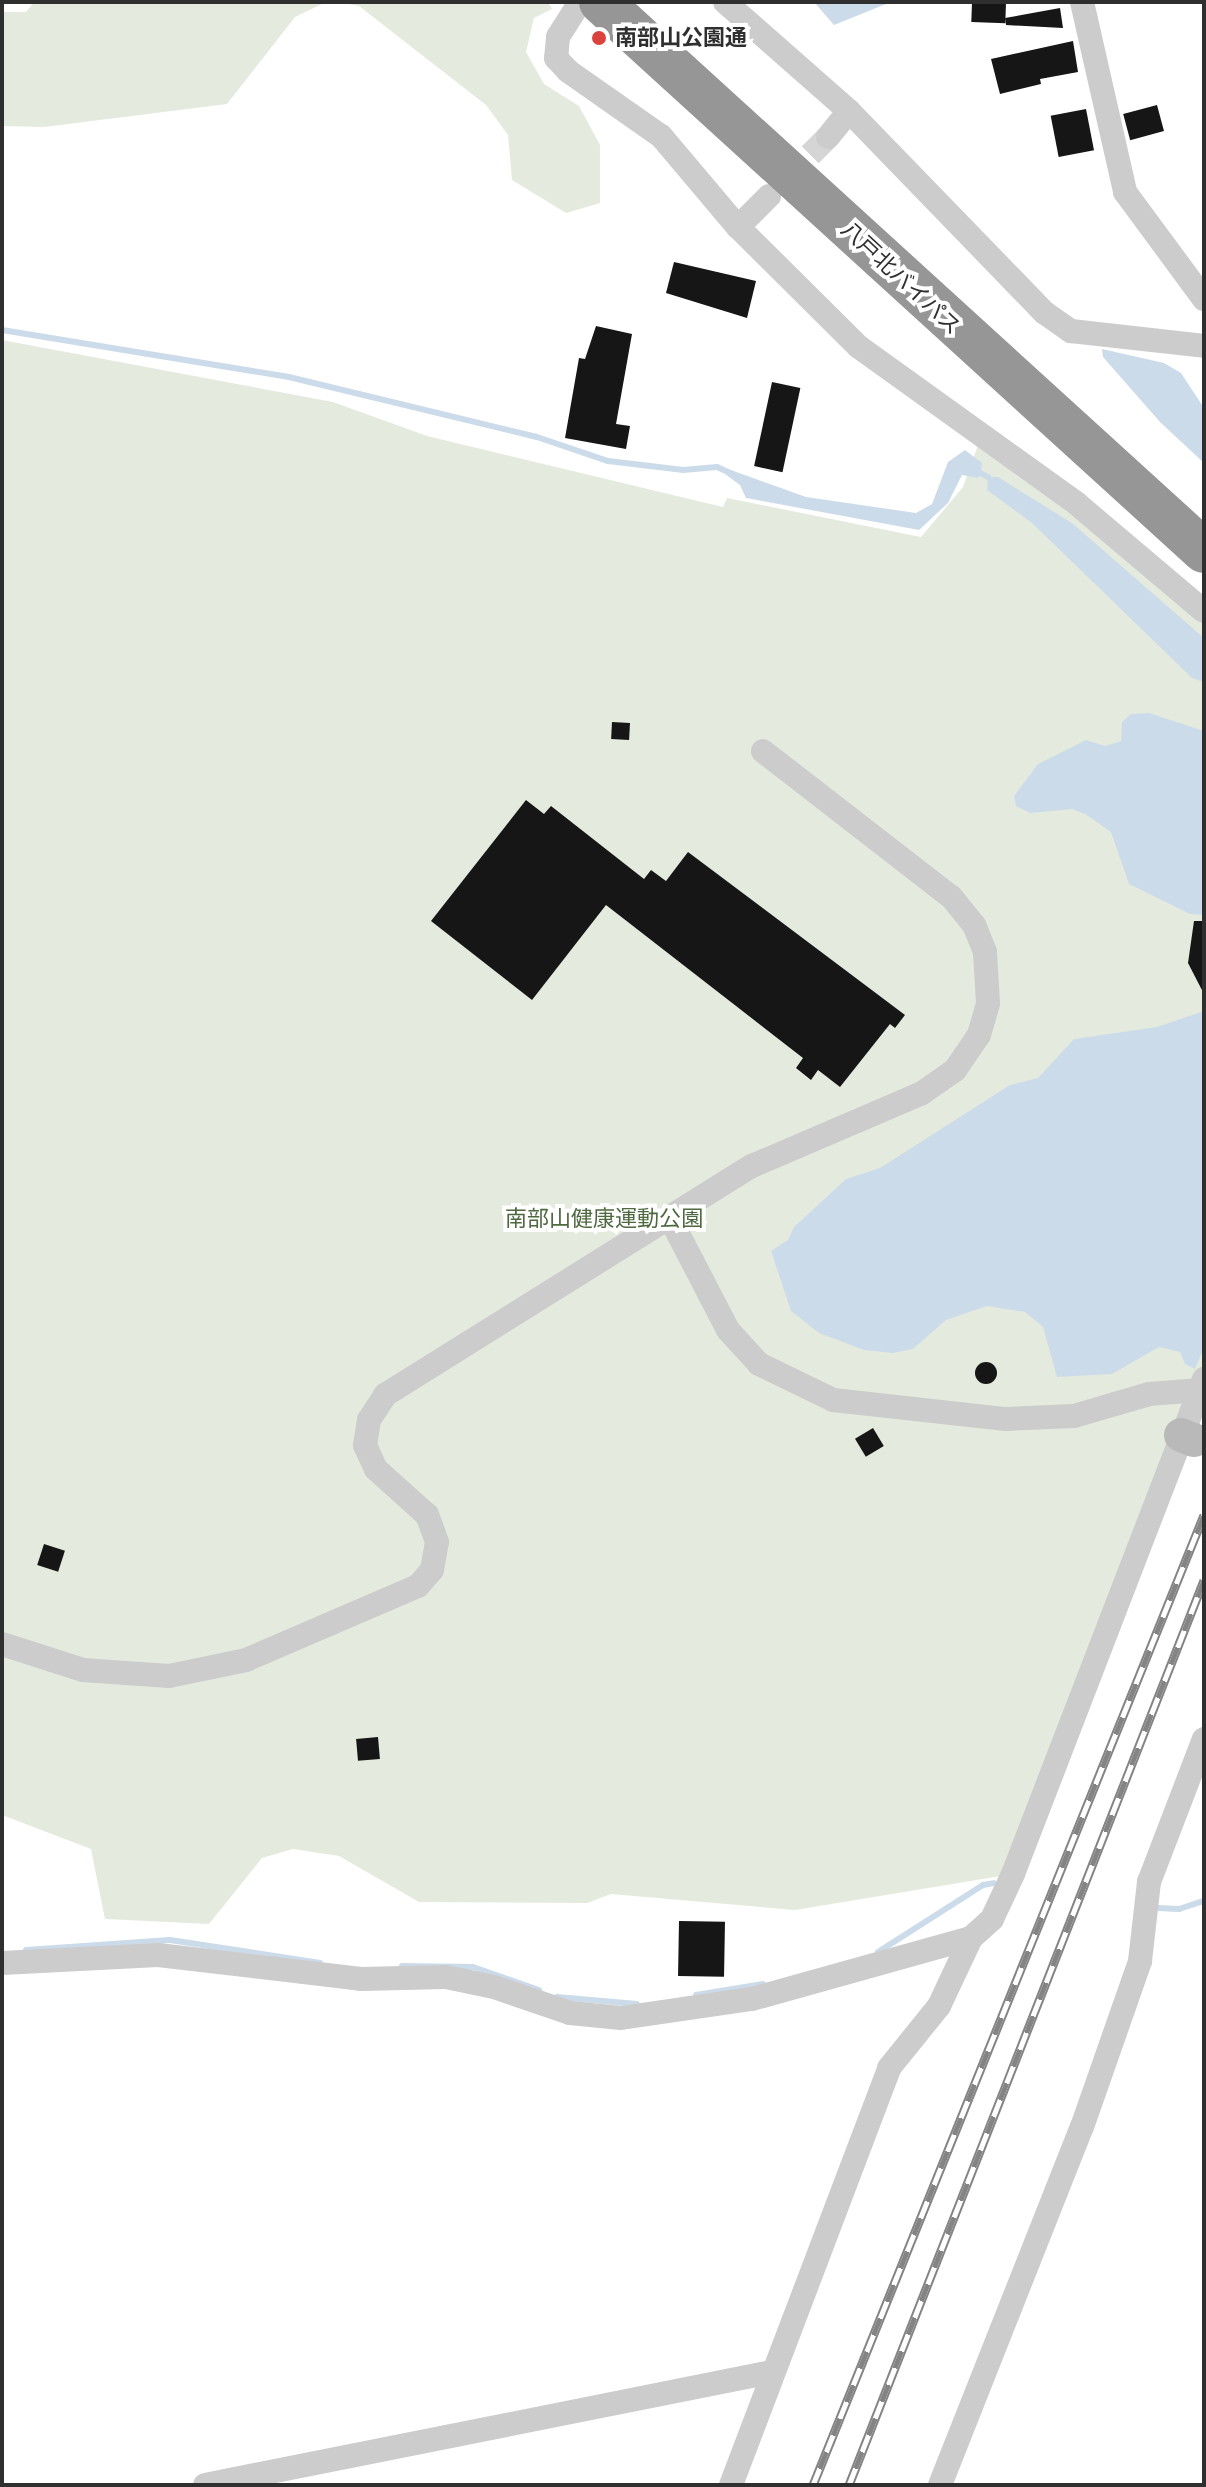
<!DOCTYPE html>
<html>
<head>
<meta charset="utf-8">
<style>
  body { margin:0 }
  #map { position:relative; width:1206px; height:2487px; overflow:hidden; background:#fff; font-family:"Fira Sans","Noto Sans JP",sans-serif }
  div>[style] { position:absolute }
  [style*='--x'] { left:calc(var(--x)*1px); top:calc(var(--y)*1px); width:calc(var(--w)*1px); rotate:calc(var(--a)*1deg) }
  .green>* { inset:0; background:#e4ebde }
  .water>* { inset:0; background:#ccdbea }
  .stream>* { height:6px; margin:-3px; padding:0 3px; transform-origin:3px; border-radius:3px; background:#ccdbea }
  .building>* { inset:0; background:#161616; transform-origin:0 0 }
  .round { border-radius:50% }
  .street-tunnel>* { height:24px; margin-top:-12px; transform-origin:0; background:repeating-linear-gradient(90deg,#d5d5d5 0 24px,transparent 0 36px) }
  .street>* { height:24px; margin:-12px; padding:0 12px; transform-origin:12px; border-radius:12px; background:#ccc }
  .secondary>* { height:34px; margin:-17px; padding:0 17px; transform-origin:17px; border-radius:17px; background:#b9b9b9 }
  .highway>* { height:44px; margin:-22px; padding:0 22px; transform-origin:22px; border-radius:22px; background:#969696 }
  .rail>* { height:9px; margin-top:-4.5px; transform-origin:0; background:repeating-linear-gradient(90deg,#fff 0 18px,#848484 0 36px); box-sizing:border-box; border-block:2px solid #848484 }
  .dots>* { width:22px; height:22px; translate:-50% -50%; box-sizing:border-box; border:4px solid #fff; border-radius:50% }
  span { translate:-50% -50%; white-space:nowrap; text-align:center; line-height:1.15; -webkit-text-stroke:8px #fff; paint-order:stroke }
  .poi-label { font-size:22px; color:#2f2f2f; font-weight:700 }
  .left { translate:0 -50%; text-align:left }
  .street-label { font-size:22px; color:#2f2f2f }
  .park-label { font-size:22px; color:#4e683f }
  .frame { position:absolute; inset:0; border:4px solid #2f2f2f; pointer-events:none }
</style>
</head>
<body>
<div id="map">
  <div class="green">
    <i style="clip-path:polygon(34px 2px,326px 2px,295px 17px,227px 104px,44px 127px,2px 126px,2px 12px,26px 12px)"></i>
    <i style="clip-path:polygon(338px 2px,548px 2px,552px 9px,534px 18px,526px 52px,544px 84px,579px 106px,600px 145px,600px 203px,566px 213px,512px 180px,508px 135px,486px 105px,359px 6px)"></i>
    <i style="clip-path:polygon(2px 340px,333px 402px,427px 436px,723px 507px,727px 498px,921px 537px,963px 487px,982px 434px,1204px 611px,1204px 1379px,1013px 1874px,795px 1910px,611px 1894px,587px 1903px,419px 1902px,339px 1856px,293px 1849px,262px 1858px,209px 1924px,105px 1919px,91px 1849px,2px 1815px)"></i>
  </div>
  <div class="water">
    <i style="clip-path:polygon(814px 2px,891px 2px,834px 25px)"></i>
    <i style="clip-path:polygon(1102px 349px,1164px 363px,1181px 373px,1204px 408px,1204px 463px,1160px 422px,1103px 357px)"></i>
    <i style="clip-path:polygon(965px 450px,982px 463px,981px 473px,978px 478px,962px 475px,948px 503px,919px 530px,746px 498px,740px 485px,725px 474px,728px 469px,806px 497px,916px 513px,932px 504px,948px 462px)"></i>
    <i style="clip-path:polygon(988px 477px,998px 477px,1072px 523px,1204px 638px,1204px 682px,1192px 678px,1032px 523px,987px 490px)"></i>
    <i style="clip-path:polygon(1149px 713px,1204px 731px,1204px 915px,1190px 914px,1129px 884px,1111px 832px,1085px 814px,1072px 809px,1030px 813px,1016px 806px,1014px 796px,1038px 764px,1086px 740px,1105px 746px,1121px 741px,1122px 722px,1131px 714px)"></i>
    <i style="clip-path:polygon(1204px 1011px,1204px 1348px,1195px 1369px,1185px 1364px,1180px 1352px,1159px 1347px,1112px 1374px,1057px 1377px,1043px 1327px,1025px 1312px,987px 1306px,946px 1320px,913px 1349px,893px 1353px,864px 1350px,819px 1333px,791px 1311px,771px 1251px,788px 1240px,794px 1227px,846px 1179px,880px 1168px,1010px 1085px,1038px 1078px,1074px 1039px,1157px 1027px)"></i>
  </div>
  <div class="stream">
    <i style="--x:2;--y:330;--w:291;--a:9.3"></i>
    <i style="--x:289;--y:377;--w:255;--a:13.6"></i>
    <i style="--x:537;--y:437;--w:75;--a:18.7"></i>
    <i style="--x:608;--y:461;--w:76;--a:6.8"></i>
    <i style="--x:683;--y:470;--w:34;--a:-5"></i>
    <i style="--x:717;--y:467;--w:17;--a:24"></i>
    <i style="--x:977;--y:471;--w:13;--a:29"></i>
    <i style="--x:1158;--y:1908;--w:21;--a:3"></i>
    <i style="--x:1179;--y:1909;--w:26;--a:-18"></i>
    <i style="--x:26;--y:1950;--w:144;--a:-4"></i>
    <i style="--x:170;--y:1940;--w:152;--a:8.7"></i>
    <i style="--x:878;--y:1952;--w:125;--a:-32.5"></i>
    <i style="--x:983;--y:1885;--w:11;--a:-10"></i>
    <i style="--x:402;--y:1966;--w:71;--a:0.8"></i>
    <i style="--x:473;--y:1967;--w:70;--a:19.2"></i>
    <i style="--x:696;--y:1995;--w:68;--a:-9.3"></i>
    <i style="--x:557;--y:1997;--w:80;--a:5"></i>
  </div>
  <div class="building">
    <i style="left:972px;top:2px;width:34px;height:20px;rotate:2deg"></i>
    <i style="clip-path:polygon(1060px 8px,1063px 28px,1006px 25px,1005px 18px)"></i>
    <i style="clip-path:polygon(1073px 41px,1078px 72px,1040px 79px,1041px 84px,1000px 94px,991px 59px)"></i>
    <i style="left:1157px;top:105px;width:27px;height:35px;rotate:75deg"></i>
    <i style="left:1086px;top:109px;width:42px;height:36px;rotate:79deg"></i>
    <i style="clip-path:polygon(674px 262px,756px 281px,747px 318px,666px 293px)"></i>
    <i style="clip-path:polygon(596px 326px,632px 334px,616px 424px,630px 426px,626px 449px,565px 438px,579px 358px,585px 359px)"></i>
    <i style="left:772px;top:382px;width:29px;height:86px;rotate:12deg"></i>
    <i style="left:612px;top:722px;width:18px;height:17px;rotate:3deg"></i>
    <i style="clip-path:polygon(526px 800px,544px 814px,551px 806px,644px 879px,651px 870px,666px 881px,688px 852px,905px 1015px,895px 1028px,890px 1024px,840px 1087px,818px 1070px,811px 1080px,796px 1068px,803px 1058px,606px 905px,532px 1000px,431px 921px)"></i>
    <i style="clip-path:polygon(1194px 921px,1204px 921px,1204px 994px,1188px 963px)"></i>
    <i class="round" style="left:975px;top:1362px;width:22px;height:22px"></i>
    <i style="left:873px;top:1428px;width:21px;height:21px;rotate:59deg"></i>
    <i style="left:44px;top:1544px;width:22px;height:22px;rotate:18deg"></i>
    <i style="left:378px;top:1737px;width:22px;height:22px;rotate:85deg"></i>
    <i style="left:679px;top:1921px;width:46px;height:55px;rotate:1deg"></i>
  </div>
  <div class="street-tunnel">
    <i style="--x:785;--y:180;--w:61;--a:-45"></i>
  </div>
  <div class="street">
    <i style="--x:580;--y:2;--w:41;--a:122.2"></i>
    <i style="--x:558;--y:37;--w:21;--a:95"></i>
    <i style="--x:556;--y:58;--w:18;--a:47"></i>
    <i style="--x:568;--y:71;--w:113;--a:35"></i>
    <i style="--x:661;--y:136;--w:119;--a:49.8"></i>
    <i style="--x:738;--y:227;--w:170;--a:44.8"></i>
    <i style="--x:859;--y:347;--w:267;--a:35.7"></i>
    <i style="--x:1076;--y:503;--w:167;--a:40.2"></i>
    <i style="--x:725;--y:2;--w:165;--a:41.3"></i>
    <i style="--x:849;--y:111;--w:281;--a:45.9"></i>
    <i style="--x:1045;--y:313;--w:32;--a:35"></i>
    <i style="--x:1071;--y:331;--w:134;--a:6.4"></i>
    <i style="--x:1082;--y:2;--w:195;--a:77.2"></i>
    <i style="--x:1125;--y:192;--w:133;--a:53.6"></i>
    <i style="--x:828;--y:137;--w:33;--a:-51"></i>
    <i style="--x:738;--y:227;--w:44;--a:-45"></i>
    <i style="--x:671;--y:1220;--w:124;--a:62.6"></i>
    <i style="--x:728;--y:1330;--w:46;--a:47.6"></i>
    <i style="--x:759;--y:1364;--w:82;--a:25.9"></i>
    <i style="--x:833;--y:1400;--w:174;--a:6.3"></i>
    <i style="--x:1006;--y:1419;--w:68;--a:-2.5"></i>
    <i style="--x:1074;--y:1416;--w:78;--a:-16.3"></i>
    <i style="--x:1149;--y:1394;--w:51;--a:-4.5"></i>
    <i style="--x:2;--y:1644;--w:85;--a:17.8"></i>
    <i style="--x:83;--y:1670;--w:86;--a:4"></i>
    <i style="--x:169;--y:1676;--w:79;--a:-11.7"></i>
    <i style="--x:246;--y:1660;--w:187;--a:-23.3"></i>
    <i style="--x:418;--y:1586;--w:21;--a:-49"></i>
    <i style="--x:432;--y:1570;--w:28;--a:-80"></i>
    <i style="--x:437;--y:1542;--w:29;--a:-110"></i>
    <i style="--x:427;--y:1515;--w:69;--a:-138"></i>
    <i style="--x:376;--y:1469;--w:26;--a:-115"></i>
    <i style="--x:365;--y:1445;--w:25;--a:-81"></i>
    <i style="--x:369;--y:1420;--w:30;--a:-57"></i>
    <i style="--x:385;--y:1395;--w:433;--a:-32"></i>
    <i style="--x:752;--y:1166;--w:185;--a:-23.2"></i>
    <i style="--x:922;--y:1093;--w:40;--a:-34.9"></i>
    <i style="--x:955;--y:1070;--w:42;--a:-55.6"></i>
    <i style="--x:979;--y:1035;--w:33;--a:-74"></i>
    <i style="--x:988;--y:1003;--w:51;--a:-93.4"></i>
    <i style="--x:985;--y:952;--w:29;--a:-112"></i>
    <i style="--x:974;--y:925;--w:36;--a:-129"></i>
    <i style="--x:951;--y:897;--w:238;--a:-142.2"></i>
    <i style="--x:2;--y:1963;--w:156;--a:-2.9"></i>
    <i style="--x:158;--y:1955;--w:204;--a:6.7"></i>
    <i style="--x:361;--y:1979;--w:85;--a:-1.3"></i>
    <i style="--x:446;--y:1977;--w:49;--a:11.8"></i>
    <i style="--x:494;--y:1987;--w:80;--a:18.9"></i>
    <i style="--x:570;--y:2013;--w:51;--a:5.6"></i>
    <i style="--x:621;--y:2018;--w:132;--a:-8.3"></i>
    <i style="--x:752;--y:1999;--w:227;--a:-15.6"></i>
    <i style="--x:205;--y:2485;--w:578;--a:-11.27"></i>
    <i style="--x:731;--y:2485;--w:446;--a:-69.2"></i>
    <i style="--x:889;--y:2068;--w:80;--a:-51.1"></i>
    <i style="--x:939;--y:2006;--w:75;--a:-64.8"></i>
    <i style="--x:971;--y:1938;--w:28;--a:-42"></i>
    <i style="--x:992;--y:1919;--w:50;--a:-65"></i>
    <i style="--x:1013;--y:1874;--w:531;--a:-68.9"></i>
    <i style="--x:940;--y:2485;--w:385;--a:-68.4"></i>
    <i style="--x:1082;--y:2127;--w:176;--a:-70.7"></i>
    <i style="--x:1140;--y:1961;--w:80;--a:-83.5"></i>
    <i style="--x:1149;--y:1882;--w:153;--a:-69"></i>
  </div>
  <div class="secondary">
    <i style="--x:1181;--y:1435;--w:14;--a:21"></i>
  </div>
  <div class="highway">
    <i style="--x:601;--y:2;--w:815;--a:42.32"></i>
  </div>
  <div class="rail">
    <i style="--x:813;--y:2485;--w:1046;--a:-68.05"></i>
    <i style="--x:849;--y:2485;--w:972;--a:-68.58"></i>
  </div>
  <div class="dots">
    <i style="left:599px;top:38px;background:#da433d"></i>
  </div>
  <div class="poi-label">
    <span class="left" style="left:615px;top:38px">南部山公園通</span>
  </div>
  <div class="street-label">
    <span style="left:901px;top:278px;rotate:43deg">八戸北バイパス</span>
  </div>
  <div class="park-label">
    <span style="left:604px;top:1219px">南部山健康運動公園</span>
  </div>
  <div class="frame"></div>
</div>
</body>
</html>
